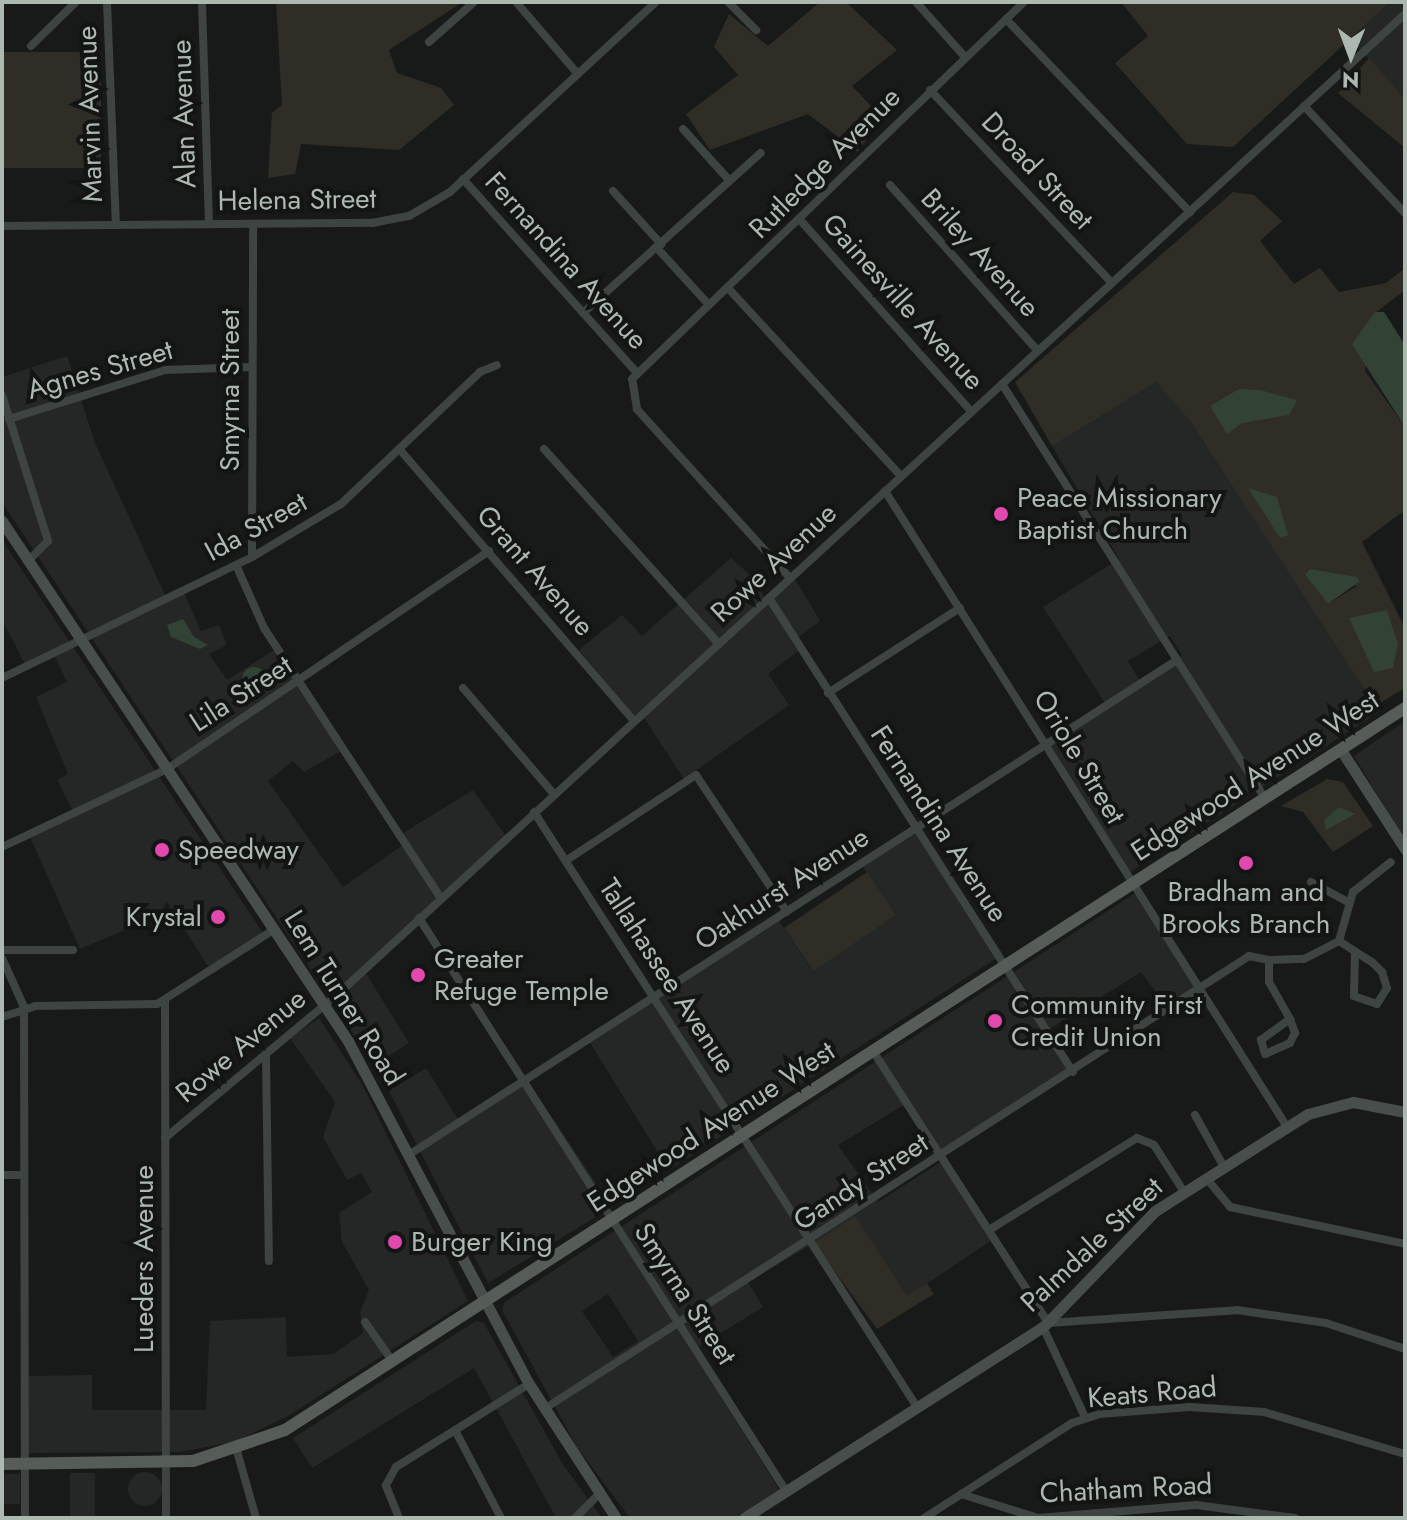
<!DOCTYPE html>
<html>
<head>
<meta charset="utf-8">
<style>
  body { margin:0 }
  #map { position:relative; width:1407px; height:1520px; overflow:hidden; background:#181a19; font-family:Jost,sans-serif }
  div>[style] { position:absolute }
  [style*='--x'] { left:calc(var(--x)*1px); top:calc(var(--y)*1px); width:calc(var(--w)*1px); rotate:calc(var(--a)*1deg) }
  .built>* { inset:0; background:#242726; transform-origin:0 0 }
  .round { border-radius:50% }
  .green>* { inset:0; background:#2f2d26; transform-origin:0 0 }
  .water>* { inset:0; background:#324235 }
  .street>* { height:8px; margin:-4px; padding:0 4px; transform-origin:4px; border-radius:4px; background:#3e4441 }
  .secondary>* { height:11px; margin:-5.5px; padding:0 5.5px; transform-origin:5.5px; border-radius:5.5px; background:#484e4b }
  .primary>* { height:12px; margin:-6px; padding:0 6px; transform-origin:6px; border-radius:6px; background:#565d59 }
  .dots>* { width:22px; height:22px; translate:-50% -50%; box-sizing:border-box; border:4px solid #131514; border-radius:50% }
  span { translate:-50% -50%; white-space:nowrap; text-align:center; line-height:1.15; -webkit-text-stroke:8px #131514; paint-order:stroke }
  .street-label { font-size:28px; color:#acb8b0 }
  .poi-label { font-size:28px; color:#acb8b0 }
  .left { translate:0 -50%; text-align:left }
  .right { translate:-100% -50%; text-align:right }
  .frame { position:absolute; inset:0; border:4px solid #acb8b0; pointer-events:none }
  .north { position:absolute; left:1311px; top:16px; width:80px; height:80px; -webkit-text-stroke:6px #131514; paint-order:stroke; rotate:181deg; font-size:22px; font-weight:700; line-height:32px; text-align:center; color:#acb8b0 }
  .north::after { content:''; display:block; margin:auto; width:28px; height:36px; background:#acb8b0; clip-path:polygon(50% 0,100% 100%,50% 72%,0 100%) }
</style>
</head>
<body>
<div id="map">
  <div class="built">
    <i style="clip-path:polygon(1390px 2px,1405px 3px,1405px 99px,1350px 39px)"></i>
    <i style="clip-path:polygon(67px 356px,95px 443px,165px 595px,182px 588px,201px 631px,219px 625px,227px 645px,209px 654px,227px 680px,274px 650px,341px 751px,304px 772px,293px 761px,268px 781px,343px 887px,407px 842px,403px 833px,473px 790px,509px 840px,365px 972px,409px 1043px,374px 1065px,2px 502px,2px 377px)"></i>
    <i style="clip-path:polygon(evenodd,1156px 381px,1190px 421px,1379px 712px,1129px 873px,1048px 741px,1105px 703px,1043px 607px,1119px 559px,1052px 446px,1156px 381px,1170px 636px,1182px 655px,1140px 681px,1128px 661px,1170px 636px)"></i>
    <i style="clip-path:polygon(2px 540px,267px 939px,213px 974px,167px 902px,158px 916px,80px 949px,30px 837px,75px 815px,57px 780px,68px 774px,36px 697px,67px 682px,52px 651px,25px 664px,2px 620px)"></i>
    <i style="clip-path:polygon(731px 558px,757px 581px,767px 605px,795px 579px,820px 621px,792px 642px,798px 651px,768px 674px,789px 705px,684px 779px,644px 718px,638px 721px,579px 650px,622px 615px,642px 636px)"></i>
    <i style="clip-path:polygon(1405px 721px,1405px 841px,1354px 756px)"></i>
    <i style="clip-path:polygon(917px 824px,1003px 954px,669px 1170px,587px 1038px,776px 916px,811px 969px,896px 915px,859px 861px)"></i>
    <i style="clip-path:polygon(evenodd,1140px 890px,1202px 984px,1167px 1007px,1141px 972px,1045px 1032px,1069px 1070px,943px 1152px,910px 1101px,838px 1145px,878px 1202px,941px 1162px,992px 1240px,907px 1297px,814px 1243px,748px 1282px,763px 1307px,692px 1351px,780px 1491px,735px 1518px,630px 1518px,577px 1447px,502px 1310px,505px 1302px,1140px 890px,608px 1294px,638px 1341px,613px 1357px,582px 1311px,608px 1294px)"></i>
    <i style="clip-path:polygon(319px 1018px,363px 1086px,468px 1301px,288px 1416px,234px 1442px,180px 1452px,28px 1453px,27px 1376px,92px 1375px,92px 1410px,206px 1410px,210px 1321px,286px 1317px,287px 1357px,334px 1354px,363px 1333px,360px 1312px,369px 1290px,342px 1242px,339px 1213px,372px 1192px,361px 1173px,347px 1180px,323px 1137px,335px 1102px,290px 1038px)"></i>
    <i style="clip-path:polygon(426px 1068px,458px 1119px,525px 1077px,612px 1207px,488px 1283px,389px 1091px)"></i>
    <i style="clip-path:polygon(476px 1321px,484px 1323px,562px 1463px,602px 1518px,556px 1518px,474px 1368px,312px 1468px,293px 1438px)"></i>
    <i class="round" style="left:128px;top:1472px;width:34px;height:34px"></i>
    <i style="left:70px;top:1473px;width:25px;height:45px"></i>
    <i style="left:2px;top:1474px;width:18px;height:30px"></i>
  </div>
  <div class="green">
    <i style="clip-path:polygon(276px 2px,463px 2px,389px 50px,397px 73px,441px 88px,454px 105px,399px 150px,301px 144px,295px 174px,268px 178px,272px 113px,282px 105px)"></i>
    <i style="clip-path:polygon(820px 2px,846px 2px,897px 50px,852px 86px,882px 117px,858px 152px,808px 114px,710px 150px,686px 114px,738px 75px,714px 47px,729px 14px,768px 46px)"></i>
    <i style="clip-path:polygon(1121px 2px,1390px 2px,1233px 147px,1187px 144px,1115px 63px,1148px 36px)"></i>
    <i style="left:2px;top:52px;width:99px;height:116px"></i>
    <i style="clip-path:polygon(1369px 58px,1405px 99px,1405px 148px,1338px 93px)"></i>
    <i style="clip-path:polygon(evenodd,1233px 192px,1254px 195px,1282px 221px,1260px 241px,1294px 284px,1320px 268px,1339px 292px,1386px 283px,1405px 268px,1405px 290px,1375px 313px,1365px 371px,1405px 427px,1405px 510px,1362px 542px,1405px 628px,1405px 688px,1375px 706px,1190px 421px,1156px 382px,1052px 446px,1015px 382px,1233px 192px,1305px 575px,1357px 586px,1328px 604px,1305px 575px)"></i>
    <i style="clip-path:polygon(1327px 779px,1343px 782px,1373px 826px,1333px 852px,1303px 812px,1281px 806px)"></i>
    <i style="left:867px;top:872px;width:52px;height:100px;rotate:56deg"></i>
    <i style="clip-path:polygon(855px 1216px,907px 1296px,927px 1283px,934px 1294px,877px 1329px,814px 1243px)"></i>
  </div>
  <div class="water">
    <i style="clip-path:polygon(1375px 312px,1384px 312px,1405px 345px,1405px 427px,1352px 344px)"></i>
    <i style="clip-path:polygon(1239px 389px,1260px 390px,1297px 400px,1289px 415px,1242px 423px,1227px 434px,1210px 406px)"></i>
    <i style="clip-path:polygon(1248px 488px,1277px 497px,1288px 535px,1280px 538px)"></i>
    <i style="clip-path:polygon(1310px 569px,1357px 577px,1360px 581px,1328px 604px,1305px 575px)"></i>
    <i style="clip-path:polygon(1387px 610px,1398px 644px,1393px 668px,1374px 672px,1349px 618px)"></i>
    <i style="clip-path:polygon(183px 619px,194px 637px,208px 645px,200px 649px,171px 637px,167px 625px)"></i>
    <i class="round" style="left:242px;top:667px;width:24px;height:24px"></i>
    <i style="clip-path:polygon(1339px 807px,1355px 814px,1326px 830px,1324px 820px)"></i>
  </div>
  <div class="street">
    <i style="--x:107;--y:2;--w:223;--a:87.7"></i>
    <i style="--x:202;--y:2;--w:222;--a:88.2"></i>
    <i style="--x:516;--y:2;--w:95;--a:49.3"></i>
    <i style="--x:728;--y:2;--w:40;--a:45"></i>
    <i style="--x:916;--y:2;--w:74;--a:48.3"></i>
    <i style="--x:1006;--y:19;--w:267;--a:46.4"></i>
    <i style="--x:429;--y:42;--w:60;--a:-41.6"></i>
    <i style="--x:31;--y:46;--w:63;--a:-44.4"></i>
    <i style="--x:930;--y:90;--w:265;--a:46.7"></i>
    <i style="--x:1304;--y:106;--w:147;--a:46.7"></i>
    <i style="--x:683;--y:129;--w:67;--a:48"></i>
    <i style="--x:463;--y:179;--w:258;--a:48.1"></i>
    <i style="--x:890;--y:185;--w:222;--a:48.3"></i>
    <i style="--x:613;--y:191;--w:72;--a:47.8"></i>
    <i style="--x:801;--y:221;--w:256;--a:48.2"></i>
    <i style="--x:2;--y:226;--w:370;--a:-0.5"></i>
    <i style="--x:372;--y:223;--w:38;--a:-11"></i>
    <i style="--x:409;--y:216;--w:48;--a:-30.3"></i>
    <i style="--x:450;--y:192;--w:280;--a:-42.7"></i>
    <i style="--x:657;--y:248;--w:77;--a:47.6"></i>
    <i style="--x:728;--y:288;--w:255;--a:47.4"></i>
    <i style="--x:583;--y:313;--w:239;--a:-42"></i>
    <i style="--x:1002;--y:384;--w:490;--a:57.6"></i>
    <i style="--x:2;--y:395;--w:153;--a:72.5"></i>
    <i style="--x:48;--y:541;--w:28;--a:135"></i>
    <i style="--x:9;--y:419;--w:164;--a:-17.4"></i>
    <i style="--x:165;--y:370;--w:87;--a:-2"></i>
    <i style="--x:544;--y:449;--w:262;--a:48.1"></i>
    <i style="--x:401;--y:451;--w:357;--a:49.2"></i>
    <i style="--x:885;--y:491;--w:752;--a:57.7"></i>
    <i style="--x:252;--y:557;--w:333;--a:-89.8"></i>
    <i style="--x:236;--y:565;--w:69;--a:66"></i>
    <i style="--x:264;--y:628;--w:323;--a:56.8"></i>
    <i style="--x:790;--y:578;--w:228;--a:-132.2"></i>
    <i style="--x:637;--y:409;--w:30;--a:-99"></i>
    <i style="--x:632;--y:379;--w:544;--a:-43.88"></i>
    <i style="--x:769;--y:598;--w:563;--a:57.33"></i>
    <i style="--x:2;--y:678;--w:278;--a:-25.8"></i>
    <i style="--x:252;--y:557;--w:104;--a:-30.8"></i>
    <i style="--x:341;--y:504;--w:192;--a:-43.5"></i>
    <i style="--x:480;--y:372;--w:18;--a:-22"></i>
    <i style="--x:463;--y:688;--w:140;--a:49.4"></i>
    <i style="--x:828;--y:693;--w:157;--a:-32.8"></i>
    <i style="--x:534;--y:812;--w:708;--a:57.23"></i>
    <i style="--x:2;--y:847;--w:183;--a:-25.3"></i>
    <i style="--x:167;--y:769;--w:389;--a:-34.1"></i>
    <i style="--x:567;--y:860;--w:154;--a:-33.4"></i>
    <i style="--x:696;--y:775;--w:164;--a:56.4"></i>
    <i style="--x:1311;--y:882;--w:42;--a:28.4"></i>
    <i style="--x:419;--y:918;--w:680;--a:57.36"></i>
    <i style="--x:1339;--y:941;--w:40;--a:32.9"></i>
    <i style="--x:1373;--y:963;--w:13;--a:45"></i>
    <i style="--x:1382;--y:972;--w:17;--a:73"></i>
    <i style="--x:1387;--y:988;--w:19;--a:122"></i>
    <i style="--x:1377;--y:1004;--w:24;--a:-161"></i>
    <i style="--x:1354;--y:996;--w:44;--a:-88.7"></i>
    <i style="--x:2;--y:950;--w:71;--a:0"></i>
    <i style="--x:2;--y:958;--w:54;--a:65.8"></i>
    <i style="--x:24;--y:1007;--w:511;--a:89.89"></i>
    <i style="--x:1269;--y:960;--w:35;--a:-2"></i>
    <i style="--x:1304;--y:959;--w:39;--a:-27"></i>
    <i style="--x:1339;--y:941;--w:51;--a:-74.1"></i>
    <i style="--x:1353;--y:892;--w:48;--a:-38.3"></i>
    <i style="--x:165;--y:1000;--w:518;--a:89.89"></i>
    <i style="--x:2;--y:1017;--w:35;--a:-18"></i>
    <i style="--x:35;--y:1006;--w:122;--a:-0.9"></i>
    <i style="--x:157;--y:1004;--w:138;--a:-32.5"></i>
    <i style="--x:873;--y:1051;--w:323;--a:57.2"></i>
    <i style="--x:1048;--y:1323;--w:189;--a:-3.9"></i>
    <i style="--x:1237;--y:1310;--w:90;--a:8.3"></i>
    <i style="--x:1326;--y:1323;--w:83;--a:18.2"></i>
    <i style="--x:266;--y:1054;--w:207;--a:89.2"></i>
    <i style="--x:1195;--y:1115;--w:60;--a:60.9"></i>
    <i style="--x:165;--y:1138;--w:225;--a:-39.8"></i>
    <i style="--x:338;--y:994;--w:1449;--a:-42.57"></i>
    <i style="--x:410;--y:1154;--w:912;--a:-32.78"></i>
    <i style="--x:2;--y:1175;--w:20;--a:0"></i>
    <i style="--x:1206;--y:1178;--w:38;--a:50"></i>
    <i style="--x:1230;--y:1207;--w:179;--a:11.9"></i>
    <i style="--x:989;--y:1230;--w:174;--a:-31.9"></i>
    <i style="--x:1137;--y:1138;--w:18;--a:22"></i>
    <i style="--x:1154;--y:1145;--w:56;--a:57.4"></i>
    <i style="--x:365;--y:1322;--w:49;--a:55"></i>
    <i style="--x:1043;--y:1327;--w:99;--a:65"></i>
    <i style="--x:544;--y:1409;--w:838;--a:-32.72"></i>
    <i style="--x:1249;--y:956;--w:20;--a:11"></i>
    <i style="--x:1269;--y:960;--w:22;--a:90"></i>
    <i style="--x:1269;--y:982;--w:43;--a:60.4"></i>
    <i style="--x:1290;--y:1019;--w:15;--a:70"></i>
    <i style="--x:1295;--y:1033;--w:11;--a:117"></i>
    <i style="--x:1290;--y:1043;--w:27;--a:156"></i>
    <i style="--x:1265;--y:1054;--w:15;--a:-106"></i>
    <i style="--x:1261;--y:1040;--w:36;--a:-36"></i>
    <i style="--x:455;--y:1430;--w:99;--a:62.4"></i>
    <i style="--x:237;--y:1451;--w:70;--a:74.2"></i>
    <i style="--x:961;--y:1494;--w:81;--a:17.3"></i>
    <i style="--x:1038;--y:1518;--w:159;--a:-4.7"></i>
    <i style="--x:1196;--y:1505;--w:100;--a:7.5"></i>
    <i style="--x:399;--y:1518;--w:35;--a:-112"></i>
    <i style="--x:386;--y:1485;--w:21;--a:-61"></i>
    <i style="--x:396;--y:1467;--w:157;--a:-32"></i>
    <i style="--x:575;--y:1518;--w:31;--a:-45"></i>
    <i style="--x:924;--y:1518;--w:176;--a:-32.7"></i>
    <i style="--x:1072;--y:1423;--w:28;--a:-18"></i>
    <i style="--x:1099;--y:1414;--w:91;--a:-4.4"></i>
    <i style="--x:1190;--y:1407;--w:74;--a:3.9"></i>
    <i style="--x:1264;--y:1412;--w:147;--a:16.6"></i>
  </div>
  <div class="secondary">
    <i style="--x:2;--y:521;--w:625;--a:56.36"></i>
    <i style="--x:348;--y:1041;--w:388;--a:62.2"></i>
    <i style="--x:529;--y:1384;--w:160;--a:57"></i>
    <i style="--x:1341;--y:750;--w:118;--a:57.1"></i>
    <i style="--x:744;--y:1518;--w:355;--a:-32.6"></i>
    <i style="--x:1043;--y:1327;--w:161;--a:-46"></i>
    <i style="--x:1155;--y:1211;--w:181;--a:-32.4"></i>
    <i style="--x:1308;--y:1114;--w:47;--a:-14.9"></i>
    <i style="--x:1353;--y:1102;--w:53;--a:10.9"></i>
  </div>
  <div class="primary">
    <i style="--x:2;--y:1464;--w:191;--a:-0.9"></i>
    <i style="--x:193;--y:1461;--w:97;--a:-18.6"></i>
    <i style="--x:285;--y:1430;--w:1333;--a:-32.81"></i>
  </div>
  <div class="dots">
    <i style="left:1001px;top:514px;background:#e149ae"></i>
    <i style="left:162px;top:850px;background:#e149ae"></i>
    <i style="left:1246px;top:863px;background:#e149ae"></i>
    <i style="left:218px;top:917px;background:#e149ae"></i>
    <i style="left:418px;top:975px;background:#e149ae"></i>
    <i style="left:995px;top:1021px;background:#e149ae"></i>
    <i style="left:395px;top:1242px;background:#e149ae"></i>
  </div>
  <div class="street-label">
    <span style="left:90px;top:114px;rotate:-92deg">Marvin Avenue</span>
    <span style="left:184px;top:114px;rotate:-92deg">Alan Avenue</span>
    <span style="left:825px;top:163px;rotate:-45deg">Rutledge Avenue</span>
    <span style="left:1037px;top:171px;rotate:47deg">Droad Street</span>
    <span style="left:297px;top:200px;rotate:-1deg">Helena Street</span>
    <span style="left:980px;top:253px;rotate:48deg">Briley Avenue</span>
    <span style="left:566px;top:261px;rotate:48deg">Fernandina Avenue</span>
    <span style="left:903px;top:302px;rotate:48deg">Gainesville Avenue</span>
    <span style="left:100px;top:370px;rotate:-16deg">Agnes Street</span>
    <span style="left:230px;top:390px;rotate:-90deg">Smyrna Street</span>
    <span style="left:256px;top:527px;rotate:-29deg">Ida Street</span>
    <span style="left:774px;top:563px;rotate:-43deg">Rowe Avenue</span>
    <span style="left:535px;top:571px;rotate:49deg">Grant Avenue</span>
    <span style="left:241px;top:694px;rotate:-33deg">Lila Street</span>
    <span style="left:1079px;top:757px;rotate:59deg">Oriole Street</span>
    <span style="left:1255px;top:776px;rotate:-33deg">Edgewood Avenue West</span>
    <span style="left:939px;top:824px;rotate:57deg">Fernandina Avenue</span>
    <span style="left:782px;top:889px;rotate:-33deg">Oakhurst Avenue</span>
    <span style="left:667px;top:976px;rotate:57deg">Tallahassee Avenue</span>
    <span style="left:344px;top:998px;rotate:58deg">Lem Turner Road</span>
    <span style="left:241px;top:1046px;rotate:-40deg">Rowe Avenue</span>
    <span style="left:711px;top:1127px;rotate:-33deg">Edgewood Avenue West</span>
    <span style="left:861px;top:1182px;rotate:-33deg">Gandy Street</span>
    <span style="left:1092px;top:1245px;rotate:-43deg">Palmdale Street</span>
    <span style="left:144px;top:1259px;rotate:-90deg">Lueders Avenue</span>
    <span style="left:685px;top:1294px;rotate:57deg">Smyrna Street</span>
    <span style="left:1152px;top:1393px;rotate:-5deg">Keats Road</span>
    <span style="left:1126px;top:1489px;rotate:-3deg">Chatham Road</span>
  </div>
  <div class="poi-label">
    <span class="left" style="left:1017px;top:514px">Peace Missionary<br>Baptist Church</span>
    <span class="left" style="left:178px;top:850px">Speedway</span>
    <span style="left:1246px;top:908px">Bradham and<br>Brooks Branch</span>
    <span class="right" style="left:202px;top:917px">Krystal</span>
    <span class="left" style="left:434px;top:975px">Greater<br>Refuge Temple</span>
    <span class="left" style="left:1011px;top:1021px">Community First<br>Credit Union</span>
    <span class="left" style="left:411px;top:1242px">Burger King</span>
  </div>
  <div class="frame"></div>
  <div class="north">N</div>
</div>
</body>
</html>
